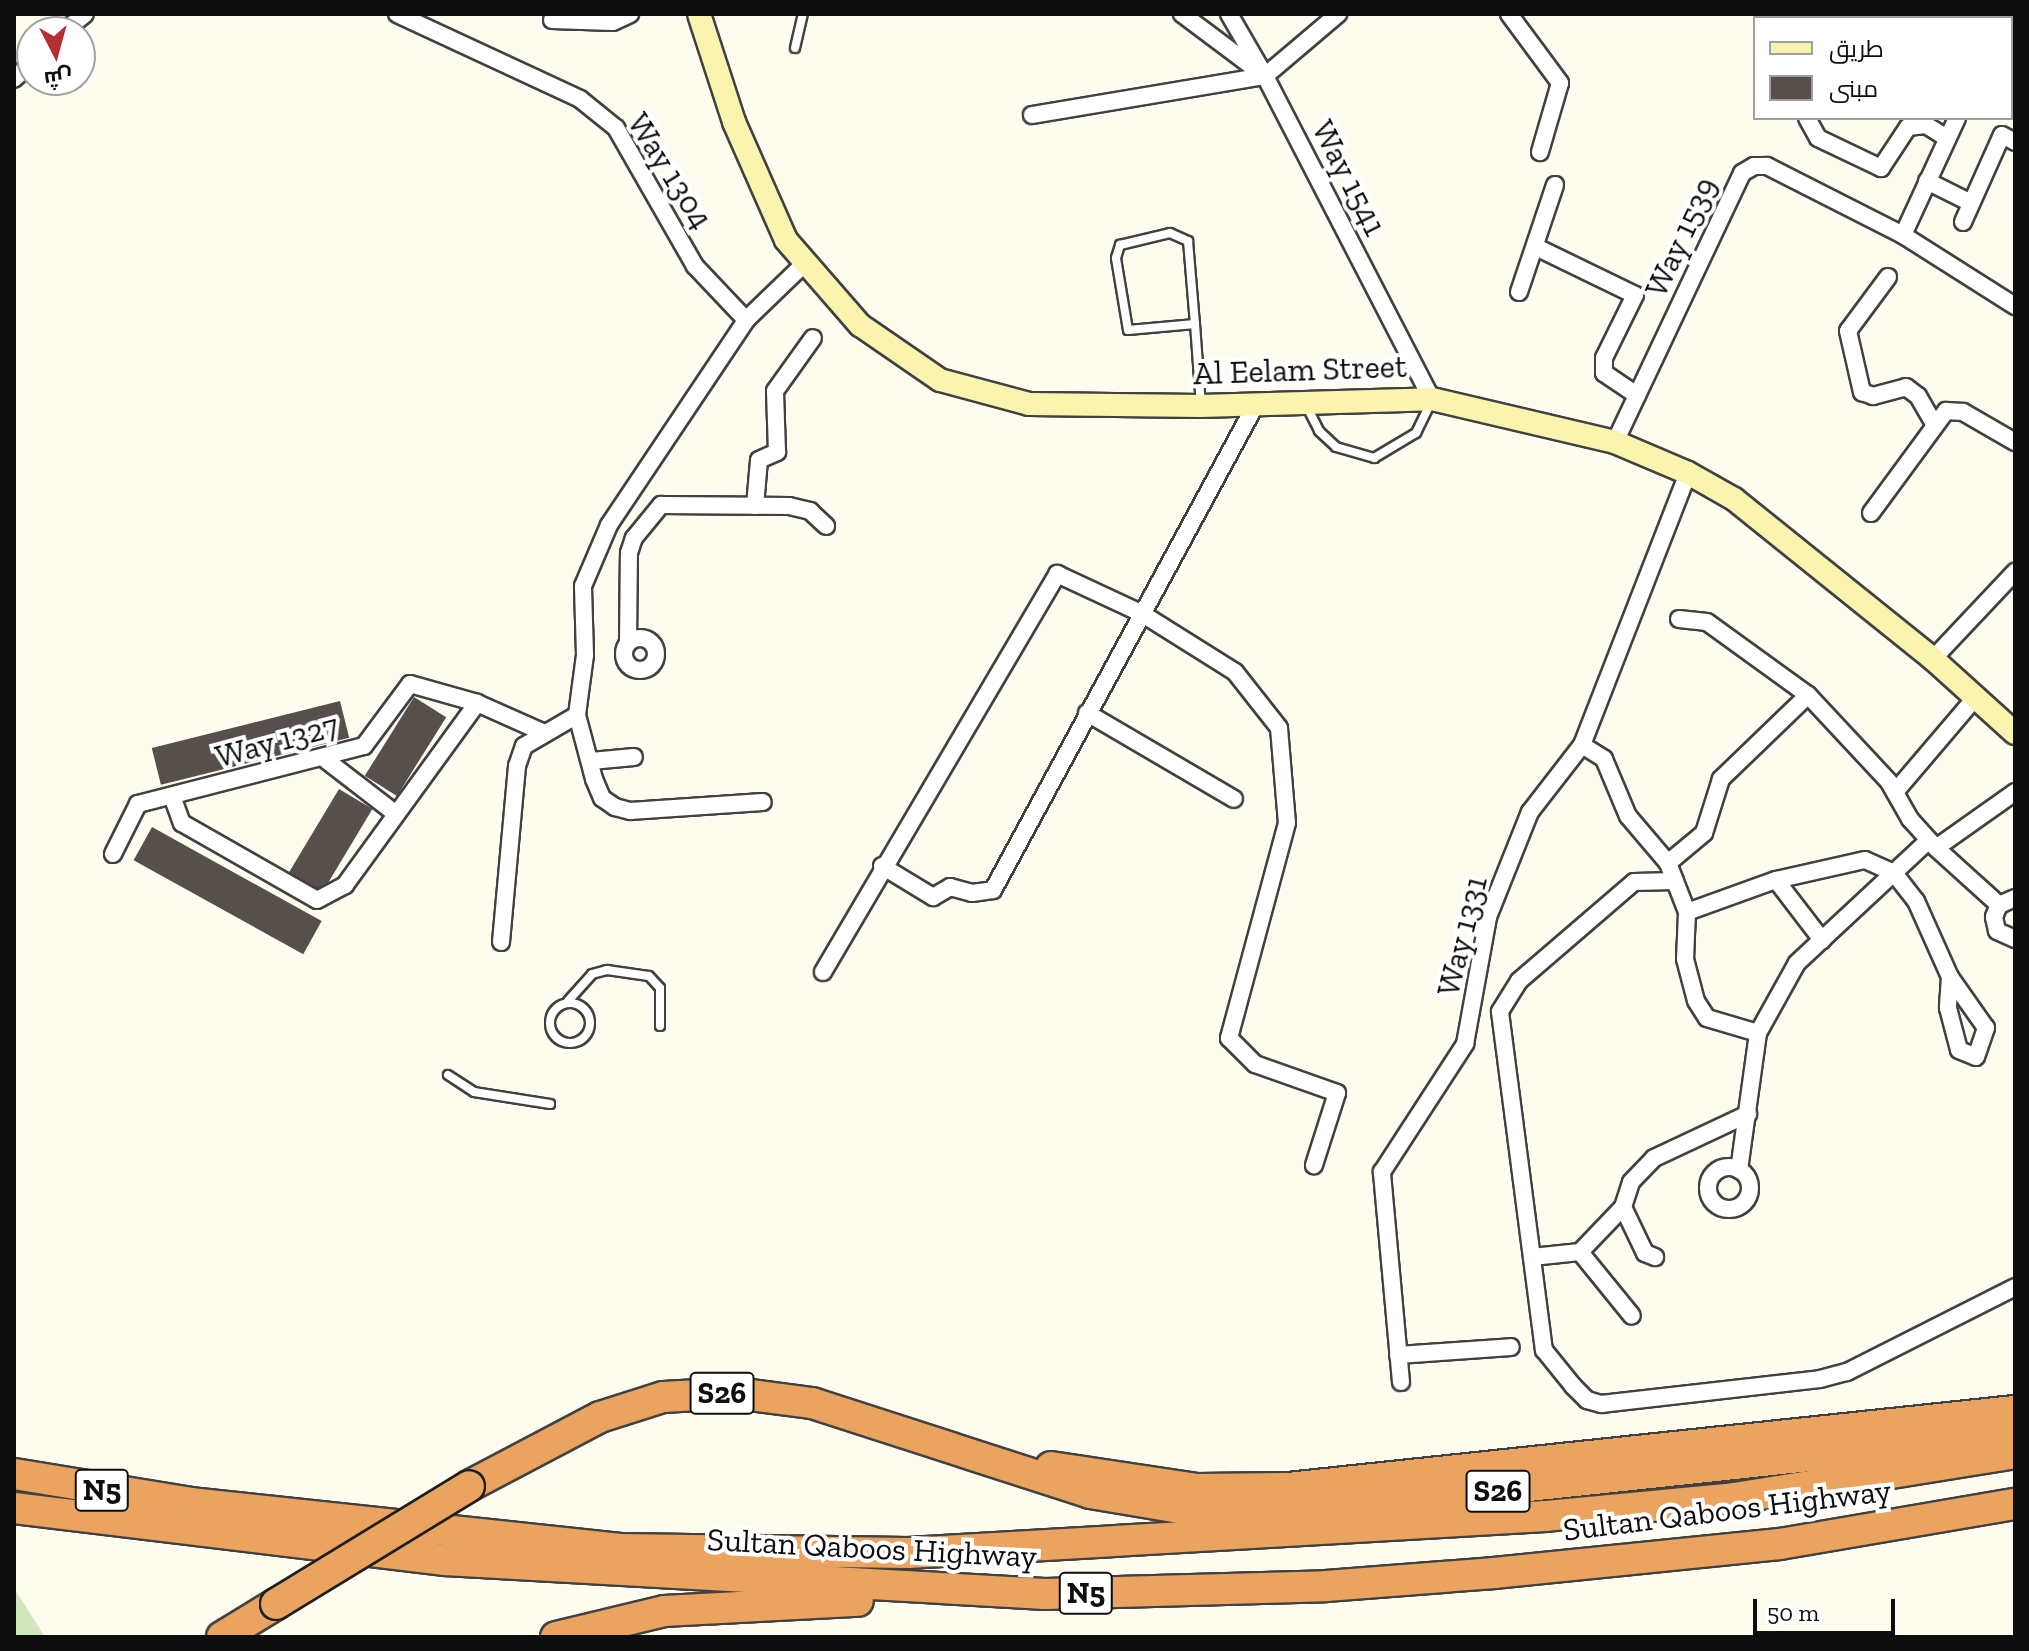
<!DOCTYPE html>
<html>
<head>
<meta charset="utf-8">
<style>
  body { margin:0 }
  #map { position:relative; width:2029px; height:1651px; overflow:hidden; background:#fefcef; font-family:"Zilla Slab",Cairo,serif }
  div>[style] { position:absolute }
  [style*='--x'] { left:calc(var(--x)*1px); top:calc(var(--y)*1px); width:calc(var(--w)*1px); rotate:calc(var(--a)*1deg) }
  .green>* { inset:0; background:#d0e6bb }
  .building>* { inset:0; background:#564f4b; transform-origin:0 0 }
  .roads { filter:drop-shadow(2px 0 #414141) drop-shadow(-2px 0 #414141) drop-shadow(0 2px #414141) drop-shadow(0 -2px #414141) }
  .lane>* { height:8px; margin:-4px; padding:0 4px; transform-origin:4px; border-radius:4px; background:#fff }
  .lane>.ring { margin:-4px; padding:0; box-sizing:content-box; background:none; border:8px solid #fff; border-radius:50% }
  .street>* { height:16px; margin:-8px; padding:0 8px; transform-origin:8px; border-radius:8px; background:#fff }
  .street>.ring { margin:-8px; padding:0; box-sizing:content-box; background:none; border:16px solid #fff; border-radius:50% }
  .secondary>* { height:22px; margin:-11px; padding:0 11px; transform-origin:11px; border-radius:11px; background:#faf4af }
  .highway>* { height:30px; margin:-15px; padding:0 15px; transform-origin:15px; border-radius:15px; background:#eba460 }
  .bridges { filter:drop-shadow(2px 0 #1f1f1f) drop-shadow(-2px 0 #1f1f1f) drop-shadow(0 2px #1f1f1f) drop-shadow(0 -2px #1f1f1f) }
  .highway-bridge>* { height:30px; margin:-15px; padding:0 15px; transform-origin:15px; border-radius:15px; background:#eba460 }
  span { translate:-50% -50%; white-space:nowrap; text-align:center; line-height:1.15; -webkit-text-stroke:8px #fff; paint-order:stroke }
  .shield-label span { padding:2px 6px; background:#fff; border:2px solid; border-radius:6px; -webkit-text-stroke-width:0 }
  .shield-label { font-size:30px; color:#0e0e0e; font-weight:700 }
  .street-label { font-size:32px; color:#0e0e0e }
  .frame { position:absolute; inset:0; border:16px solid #0e0e0e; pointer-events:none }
  .legend { position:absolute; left:1753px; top:16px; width:260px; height:104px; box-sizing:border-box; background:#fff; border:2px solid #9f9f9f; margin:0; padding:10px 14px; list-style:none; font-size:24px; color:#0e0e0e }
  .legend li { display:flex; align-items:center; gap:16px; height:40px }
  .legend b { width:40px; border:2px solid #9f9f9f }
  .north { position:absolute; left:16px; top:16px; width:80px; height:80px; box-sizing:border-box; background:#fff; border:2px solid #9f9f9f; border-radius:50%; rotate:174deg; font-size:22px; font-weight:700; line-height:32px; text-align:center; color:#0e0e0e }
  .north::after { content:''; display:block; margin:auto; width:28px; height:36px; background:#b52e31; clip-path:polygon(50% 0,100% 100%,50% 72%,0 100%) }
  .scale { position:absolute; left:1753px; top:1599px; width:142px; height:36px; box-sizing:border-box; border:4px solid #0e0e0e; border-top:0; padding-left:10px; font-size:24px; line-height:28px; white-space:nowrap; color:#0e0e0e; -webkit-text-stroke:6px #fff; paint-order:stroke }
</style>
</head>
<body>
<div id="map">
  <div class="green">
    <i style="clip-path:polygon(14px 1588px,45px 1637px,14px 1637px)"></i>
  </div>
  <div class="building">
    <i style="left:414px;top:697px;width:38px;height:93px;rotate:32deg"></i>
    <i style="left:340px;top:701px;width:38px;height:194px;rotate:76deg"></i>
    <i style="left:339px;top:789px;width:39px;height:97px;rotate:31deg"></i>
    <i style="left:152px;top:827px;width:194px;height:38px;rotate:29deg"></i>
  </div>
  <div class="roads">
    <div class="lane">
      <i style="--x:795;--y:48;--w:35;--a:-77"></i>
      <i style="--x:1195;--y:324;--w:67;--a:174.9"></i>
      <i style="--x:1128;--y:330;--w:73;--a:-99.5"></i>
      <i style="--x:1116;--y:258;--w:14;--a:-73"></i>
      <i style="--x:1120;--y:245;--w:51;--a:-13.5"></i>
      <i style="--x:1170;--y:233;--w:20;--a:24"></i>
      <i style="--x:1188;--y:241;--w:83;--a:85.2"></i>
      <i style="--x:1195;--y:324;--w:81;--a:85.8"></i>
      <i style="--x:1307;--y:407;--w:27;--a:63"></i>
      <i style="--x:1319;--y:431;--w:23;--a:43"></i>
      <i style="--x:1336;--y:447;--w:40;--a:16"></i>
      <i style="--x:1374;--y:458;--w:49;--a:-30.8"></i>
      <i style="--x:1416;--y:433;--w:34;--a:-64"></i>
      <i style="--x:568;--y:1001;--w:36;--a:-48"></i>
      <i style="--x:592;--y:974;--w:16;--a:-15"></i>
      <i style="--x:607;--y:970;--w:42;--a:8.1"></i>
      <i style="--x:649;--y:976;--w:16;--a:47"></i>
      <i style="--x:660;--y:988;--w:38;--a:90"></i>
      <i class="ring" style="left:550px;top:1003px;width:32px;height:32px"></i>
      <i style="--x:448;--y:1075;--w:31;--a:33"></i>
      <i style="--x:474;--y:1092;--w:77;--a:9"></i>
    </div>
    <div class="street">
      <i style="--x:397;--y:14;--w:202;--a:24.9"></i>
      <i style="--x:580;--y:99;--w:46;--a:38.9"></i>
      <i style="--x:616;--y:128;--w:159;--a:60.2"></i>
      <i style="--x:695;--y:266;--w:74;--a:46.6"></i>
      <i style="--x:1182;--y:14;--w:104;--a:36.8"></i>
      <i style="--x:1265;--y:76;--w:364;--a:62.7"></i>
      <i style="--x:1229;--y:14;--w:66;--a:59.9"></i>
      <i style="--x:1509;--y:14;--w:86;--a:53.5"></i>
      <i style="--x:1560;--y:83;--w:72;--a:106.2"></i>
      <i style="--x:2003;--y:18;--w:4;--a:-63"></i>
      <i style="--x:552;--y:20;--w:61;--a:1.9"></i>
      <i style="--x:613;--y:22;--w:19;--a:-25"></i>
      <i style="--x:63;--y:32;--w:28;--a:-39"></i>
      <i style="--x:2011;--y:70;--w:4;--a:27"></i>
      <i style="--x:14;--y:79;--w:25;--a:-43"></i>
      <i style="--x:1032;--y:115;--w:236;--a:-9.5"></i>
      <i style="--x:1265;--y:76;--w:96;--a:-40.3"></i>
      <i style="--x:1807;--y:118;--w:23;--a:61"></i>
      <i style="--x:1818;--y:138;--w:70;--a:25.5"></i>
      <i style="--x:1881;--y:168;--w:49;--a:-56.6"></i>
      <i style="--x:1908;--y:127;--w:18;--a:-6"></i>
      <i style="--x:1926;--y:125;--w:25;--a:32"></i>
      <i style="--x:1927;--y:181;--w:49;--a:26.6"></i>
      <i style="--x:1963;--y:222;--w:95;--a:-65.9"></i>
      <i style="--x:2002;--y:135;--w:15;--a:28"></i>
      <i style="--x:1903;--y:235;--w:129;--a:-65.2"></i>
      <i style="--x:1536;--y:247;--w:110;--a:25.9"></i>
      <i style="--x:1635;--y:295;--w:70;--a:116.2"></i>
      <i style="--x:1604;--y:358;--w:15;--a:90"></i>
      <i style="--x:1604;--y:373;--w:40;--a:34"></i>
      <i style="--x:1888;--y:277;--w:67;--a:126.5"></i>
      <i style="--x:1848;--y:331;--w:63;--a:77.1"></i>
      <i style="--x:1862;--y:392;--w:12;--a:20"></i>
      <i style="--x:1873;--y:396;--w:34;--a:-15"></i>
      <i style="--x:1906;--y:387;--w:15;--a:37"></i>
      <i style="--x:1918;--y:396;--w:32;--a:60"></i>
      <i style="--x:1519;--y:292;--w:113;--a:-71.4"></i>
      <i style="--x:1615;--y:442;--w:297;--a:-64.7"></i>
      <i style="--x:1742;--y:173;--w:14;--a:-30"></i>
      <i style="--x:1754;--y:166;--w:13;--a:0"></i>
      <i style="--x:1767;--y:166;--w:153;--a:26.9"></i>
      <i style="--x:1903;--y:235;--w:133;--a:32.4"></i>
      <i style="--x:755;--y:506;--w:46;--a:-85"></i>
      <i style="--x:759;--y:460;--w:20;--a:-24"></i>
      <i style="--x:777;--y:452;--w:61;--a:-91.9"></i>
      <i style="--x:775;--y:391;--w:65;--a:-54.4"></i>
      <i style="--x:1871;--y:513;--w:127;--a:-53.7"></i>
      <i style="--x:1946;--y:411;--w:17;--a:3"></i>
      <i style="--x:1963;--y:412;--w:60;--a:30"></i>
      <i style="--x:1679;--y:619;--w:28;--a:6"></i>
      <i style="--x:1707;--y:622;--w:125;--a:35.9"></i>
      <i style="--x:1808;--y:695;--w:119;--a:47"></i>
      <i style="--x:1889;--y:782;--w:43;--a:60.4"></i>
      <i style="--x:1910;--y:819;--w:39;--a:48"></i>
      <i style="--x:1936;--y:848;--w:85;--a:42.1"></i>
      <i class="ring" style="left:624px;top:638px;width:16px;height:16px"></i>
      <i style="--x:628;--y:643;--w:90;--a:-89.4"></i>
      <i style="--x:629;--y:553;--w:16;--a:-72"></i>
      <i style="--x:634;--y:538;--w:43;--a:-50.7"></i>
      <i style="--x:661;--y:505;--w:128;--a:0.4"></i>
      <i style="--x:789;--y:506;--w:22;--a:13"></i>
      <i style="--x:810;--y:511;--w:22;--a:43"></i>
      <i style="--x:1933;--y:659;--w:120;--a:-46.7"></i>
      <i style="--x:1087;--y:713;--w:170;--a:30.3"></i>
      <i style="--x:577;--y:715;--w:66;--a:75.1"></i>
      <i style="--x:594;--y:779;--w:21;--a:67"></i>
      <i style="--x:602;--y:798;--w:16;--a:35"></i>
      <i style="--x:615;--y:807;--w:16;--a:15"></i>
      <i style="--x:630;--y:811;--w:133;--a:-3.9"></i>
      <i style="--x:1582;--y:745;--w:26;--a:32"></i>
      <i style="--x:1604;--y:759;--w:62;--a:67.2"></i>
      <i style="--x:1628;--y:816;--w:62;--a:49.6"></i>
      <i style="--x:1668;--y:863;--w:53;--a:68.8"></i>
      <i style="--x:1687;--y:912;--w:47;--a:92.4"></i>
      <i style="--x:1685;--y:959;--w:43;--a:75.3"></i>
      <i style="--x:1696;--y:1001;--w:20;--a:57"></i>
      <i style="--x:1707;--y:1018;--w:53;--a:16.4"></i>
      <i style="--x:326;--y:760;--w:88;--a:37.6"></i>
      <i style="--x:591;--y:761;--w:43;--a:-5.3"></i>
      <i style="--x:1895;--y:792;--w:123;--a:-49.6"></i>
      <i style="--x:172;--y:796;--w:29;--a:70"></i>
      <i style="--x:182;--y:823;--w:155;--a:29.7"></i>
      <i style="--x:317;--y:900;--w:32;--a:-28"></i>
      <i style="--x:345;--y:885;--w:225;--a:-54"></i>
      <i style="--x:1936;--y:848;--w:97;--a:-35.3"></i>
      <i style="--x:113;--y:854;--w:56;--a:-63.4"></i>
      <i style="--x:138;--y:804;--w:233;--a:-14.4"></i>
      <i style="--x:364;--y:746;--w:77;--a:-53.4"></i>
      <i style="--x:410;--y:684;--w:70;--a:15.8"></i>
      <i style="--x:477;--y:703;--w:71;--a:24"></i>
      <i style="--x:1668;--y:863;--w:47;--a:-39.8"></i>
      <i style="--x:1704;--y:833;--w:57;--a:-72.5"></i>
      <i style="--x:1721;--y:779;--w:121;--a:-44"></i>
      <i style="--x:882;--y:866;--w:60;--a:31.3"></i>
      <i style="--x:933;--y:897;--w:20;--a:-30"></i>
      <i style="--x:950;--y:887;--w:23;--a:15"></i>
      <i style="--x:972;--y:893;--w:21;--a:-8"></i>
      <i style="--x:993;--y:890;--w:553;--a:-61.58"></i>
      <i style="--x:1776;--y:880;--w:76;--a:52.5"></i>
      <i style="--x:1675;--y:881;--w:41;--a:178.6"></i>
      <i style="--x:1634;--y:882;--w:152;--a:139.3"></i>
      <i style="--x:1519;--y:981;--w:36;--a:122"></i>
      <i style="--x:1500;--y:1012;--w:341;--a:82.6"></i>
      <i style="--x:1544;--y:1350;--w:46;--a:51.1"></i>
      <i style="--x:1573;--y:1386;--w:20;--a:45"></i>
      <i style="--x:1587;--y:1400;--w:15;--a:16"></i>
      <i style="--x:1601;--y:1404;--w:220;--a:-6.5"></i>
      <i style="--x:1820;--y:1379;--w:28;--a:-15"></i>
      <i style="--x:1847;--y:1372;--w:188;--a:-26.8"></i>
      <i style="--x:2015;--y:898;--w:17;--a:156"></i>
      <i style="--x:1999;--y:905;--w:13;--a:113"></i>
      <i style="--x:1994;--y:917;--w:14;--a:78"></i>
      <i style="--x:1997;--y:931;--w:20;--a:24"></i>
      <i style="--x:1687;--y:912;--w:95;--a:-19.8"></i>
      <i style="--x:1776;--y:880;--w:91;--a:-12.7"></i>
      <i style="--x:1865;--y:860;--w:32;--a:24"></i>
      <i style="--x:1894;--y:873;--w:36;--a:52"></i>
      <i style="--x:1916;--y:901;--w:83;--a:65.9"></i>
      <i style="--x:1950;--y:977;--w:31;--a:94"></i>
      <i style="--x:1948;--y:1008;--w:43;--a:75.3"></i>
      <i style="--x:1959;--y:1050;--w:18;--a:22"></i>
      <i style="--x:1976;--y:1057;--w:31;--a:-71"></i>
      <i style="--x:1986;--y:1028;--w:62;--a:-125.2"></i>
      <i style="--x:501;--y:942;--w:177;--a:-84.8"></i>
      <i style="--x:517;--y:766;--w:21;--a:-71"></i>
      <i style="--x:524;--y:746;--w:61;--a:-30.3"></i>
      <i style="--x:577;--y:715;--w:61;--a:-82.4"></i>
      <i style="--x:585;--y:655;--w:69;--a:-91.7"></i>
      <i style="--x:583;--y:586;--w:66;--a:-66.9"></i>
      <i style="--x:609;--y:525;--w:247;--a:-56.2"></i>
      <i style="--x:746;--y:320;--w:81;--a:-44"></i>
      <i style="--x:823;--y:972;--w:462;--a:-59.5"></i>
      <i style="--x:1057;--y:574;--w:93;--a:24.9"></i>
      <i style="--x:1141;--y:613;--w:111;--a:32.1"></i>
      <i style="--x:1235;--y:672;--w:71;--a:51.8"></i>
      <i style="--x:1279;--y:728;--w:95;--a:85.2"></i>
      <i style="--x:1287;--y:823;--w:223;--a:105.1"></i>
      <i style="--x:1229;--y:1038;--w:37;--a:45"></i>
      <i style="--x:1255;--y:1064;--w:87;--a:19.5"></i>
      <i style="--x:1337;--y:1093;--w:76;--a:107.7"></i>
      <i class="ring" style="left:1708px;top:1167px;width:26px;height:26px"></i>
      <i style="--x:1739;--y:1170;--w:138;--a:-82.1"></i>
      <i style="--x:1758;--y:1033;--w:80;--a:-60.9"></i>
      <i style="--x:1797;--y:963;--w:180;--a:-43"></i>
      <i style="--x:1623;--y:1207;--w:51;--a:64.4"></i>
      <i style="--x:1645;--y:1253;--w:11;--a:22"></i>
      <i style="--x:1580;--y:1252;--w:82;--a:50.9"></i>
      <i style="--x:1532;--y:1257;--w:48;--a:-5.9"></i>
      <i style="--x:1580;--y:1252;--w:62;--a:-46.3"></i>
      <i style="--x:1623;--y:1207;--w:26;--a:-72"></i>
      <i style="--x:1631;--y:1182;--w:33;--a:-46"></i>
      <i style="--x:1654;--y:1158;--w:104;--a:-25.1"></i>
      <i style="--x:1398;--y:1355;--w:113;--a:-4"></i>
      <i style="--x:1401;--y:1382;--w:211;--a:-95.2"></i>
      <i style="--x:1382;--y:1172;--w:153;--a:-57"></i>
      <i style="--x:1465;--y:1044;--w:129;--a:-79.7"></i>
      <i style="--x:1488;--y:917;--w:113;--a:-68.2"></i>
      <i style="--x:1530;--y:812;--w:85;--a:-52.2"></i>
      <i style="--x:1582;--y:745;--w:292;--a:-68.7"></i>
    </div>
    <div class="secondary">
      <i style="--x:699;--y:14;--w:114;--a:72"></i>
      <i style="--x:734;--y:122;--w:129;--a:66.2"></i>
      <i style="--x:786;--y:240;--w:113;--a:49"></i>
      <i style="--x:860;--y:325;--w:97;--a:34.5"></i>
      <i style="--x:940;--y:380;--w:92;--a:15.1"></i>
      <i style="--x:1029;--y:404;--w:172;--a:0.7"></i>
      <i style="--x:1201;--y:406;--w:231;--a:-1.7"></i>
      <i style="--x:1432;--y:399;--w:188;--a:13.2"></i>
      <i style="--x:1615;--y:442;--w:79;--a:23"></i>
      <i style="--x:1688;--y:473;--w:53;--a:29.5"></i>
      <i style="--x:1734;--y:499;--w:255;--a:38.8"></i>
      <i style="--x:1933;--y:659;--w:110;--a:42.1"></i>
    </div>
    <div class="highway">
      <i style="--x:1051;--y:1467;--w:148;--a:8.6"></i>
      <i style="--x:1197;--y:1489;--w:91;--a:-0.6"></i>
      <i style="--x:1288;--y:1488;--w:731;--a:-6.05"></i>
      <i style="--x:14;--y:1474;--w:179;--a:9.3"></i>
      <i style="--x:191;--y:1503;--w:431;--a:6.1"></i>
      <i style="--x:620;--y:1549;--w:288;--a:0.8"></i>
      <i style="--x:908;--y:1553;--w:639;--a:-3.32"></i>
      <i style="--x:1546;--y:1516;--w:190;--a:-5.4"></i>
      <i style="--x:1735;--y:1498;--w:284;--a:-9.1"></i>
      <i style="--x:469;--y:1486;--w:148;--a:-27.8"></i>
      <i style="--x:600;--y:1417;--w:66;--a:-17.6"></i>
      <i style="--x:663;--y:1397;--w:72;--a:-3.2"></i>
      <i style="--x:735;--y:1393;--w:78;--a:7.4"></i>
      <i style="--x:812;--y:1403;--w:292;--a:17.9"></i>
      <i style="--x:1090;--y:1493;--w:91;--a:9.5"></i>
      <i style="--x:1180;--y:1508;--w:86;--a:1.3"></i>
      <i style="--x:1266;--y:1510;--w:132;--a:-4.3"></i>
      <i style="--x:1398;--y:1500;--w:621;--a:-6.11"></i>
      <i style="--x:14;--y:1508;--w:434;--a:6.9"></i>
      <i style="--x:445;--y:1560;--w:601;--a:3.24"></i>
      <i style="--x:1045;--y:1594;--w:281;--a:-1.6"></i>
      <i style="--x:1326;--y:1586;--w:169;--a:-4.4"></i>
      <i style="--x:1494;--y:1573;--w:287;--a:-5.8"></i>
      <i style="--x:1780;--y:1544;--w:238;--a:-9.7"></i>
      <i style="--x:222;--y:1637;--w:63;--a:-31.4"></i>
      <i style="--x:556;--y:1637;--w:111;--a:-13.5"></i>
      <i style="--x:664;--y:1611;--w:194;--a:-3"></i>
    </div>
  </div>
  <div class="bridges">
    <div class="highway-bridge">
      <i style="--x:276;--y:1604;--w:226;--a:-31.4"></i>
    </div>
  </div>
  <div class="shield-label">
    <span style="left:722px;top:1393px">S26</span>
    <span style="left:102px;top:1490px">N5</span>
    <span style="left:1498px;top:1491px">S26</span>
    <span style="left:1086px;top:1593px">N5</span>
  </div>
  <div class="street-label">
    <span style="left:670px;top:171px;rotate:58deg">Way 1304</span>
    <span style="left:1349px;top:178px;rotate:63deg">Way 1541</span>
    <span style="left:1681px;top:237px;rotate:-65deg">Way 1539</span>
    <span style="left:1300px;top:370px;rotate:-2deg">Al Eelam Street</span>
    <span style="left:277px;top:741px;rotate:-15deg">Way 1327</span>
    <span style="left:1462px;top:936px;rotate:-76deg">Way 1331</span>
    <span style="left:1727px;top:1510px;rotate:-7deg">Sultan Qaboos Highway</span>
    <span style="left:872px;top:1548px;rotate:3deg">Sultan Qaboos Highway</span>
  </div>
  <div class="frame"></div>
  <ul class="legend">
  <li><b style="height:10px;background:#faf4af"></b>طريق</li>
  <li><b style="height:22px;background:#564f4b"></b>مبنى</li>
  </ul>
  <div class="north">ش</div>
  <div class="scale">50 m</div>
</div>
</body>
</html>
